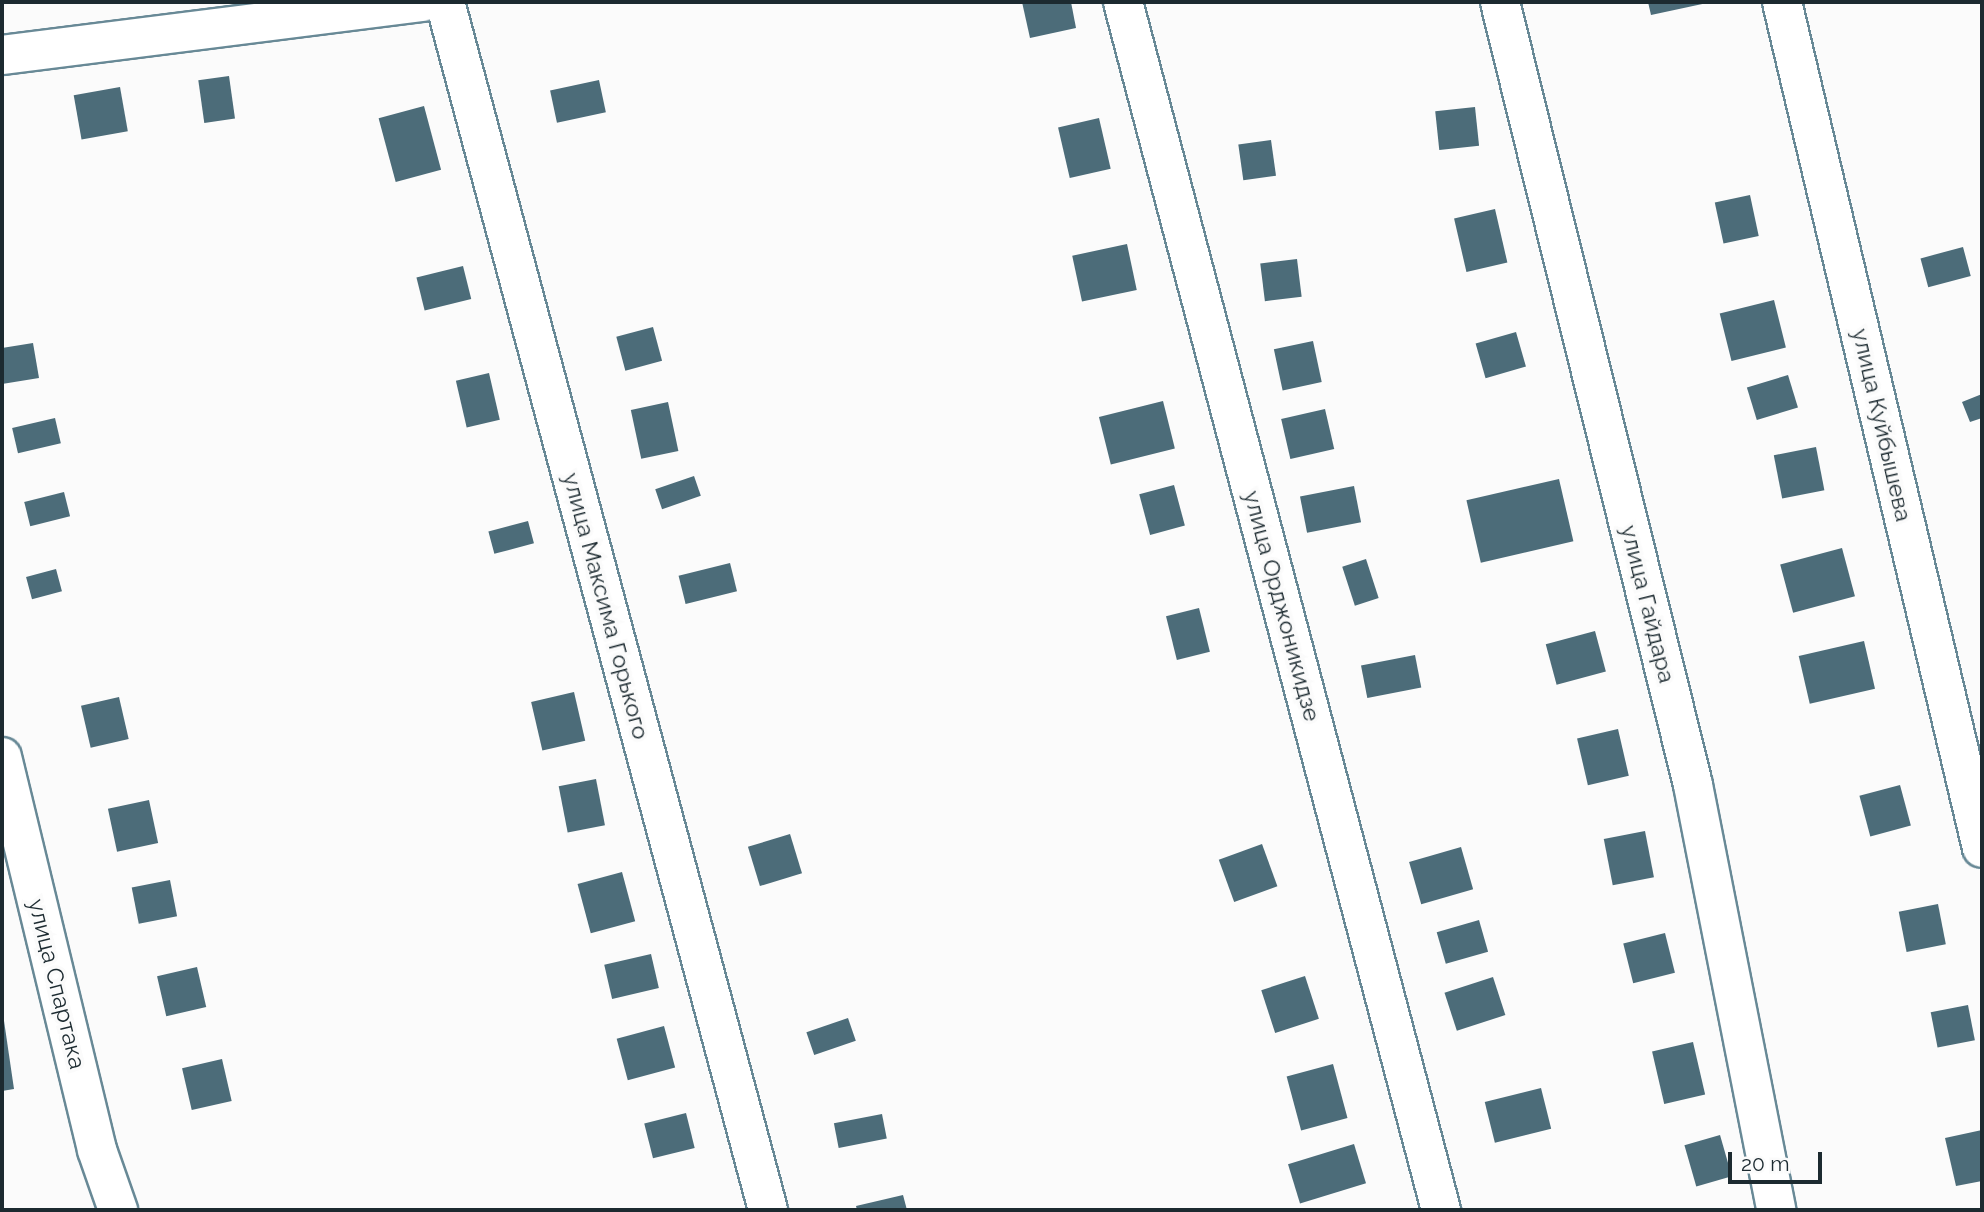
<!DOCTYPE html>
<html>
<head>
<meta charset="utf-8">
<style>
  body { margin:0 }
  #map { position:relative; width:1984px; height:1212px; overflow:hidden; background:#fbfbfb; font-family:Raleway,sans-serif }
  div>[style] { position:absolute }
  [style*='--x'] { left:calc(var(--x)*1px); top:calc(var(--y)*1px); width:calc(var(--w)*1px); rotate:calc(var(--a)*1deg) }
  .building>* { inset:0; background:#4c6c79; transform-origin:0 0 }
  .roads { filter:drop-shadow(2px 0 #688996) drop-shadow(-2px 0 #688996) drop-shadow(0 2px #688996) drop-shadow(0 -2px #688996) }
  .minor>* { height:38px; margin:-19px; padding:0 19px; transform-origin:19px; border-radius:19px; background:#fff }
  span { translate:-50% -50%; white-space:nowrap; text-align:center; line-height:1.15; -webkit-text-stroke:7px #fbfbfb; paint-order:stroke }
  .street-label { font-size:23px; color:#1c2a30 }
  .frame { position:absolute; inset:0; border:4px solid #1c2a30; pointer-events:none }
  .scale { position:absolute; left:1728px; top:1152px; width:94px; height:32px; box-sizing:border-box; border:4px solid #1c2a30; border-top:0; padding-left:9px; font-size:21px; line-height:24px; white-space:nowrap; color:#1c2a30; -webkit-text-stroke:5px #fbfbfb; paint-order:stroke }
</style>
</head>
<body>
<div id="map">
  <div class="building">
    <i style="clip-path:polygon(1022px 2px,1071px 2px,1076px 28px,1030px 38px)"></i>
    <i style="clip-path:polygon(1648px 2px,1707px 2px,1707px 3px,1651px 15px)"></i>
    <i style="left:229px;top:76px;width:43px;height:31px;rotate:82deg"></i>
    <i style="left:599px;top:80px;width:33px;height:50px;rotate:78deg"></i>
    <i style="left:120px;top:87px;width:45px;height:47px;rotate:80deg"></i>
    <i style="left:424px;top:106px;width:66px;height:47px;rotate:75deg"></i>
    <i style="left:1475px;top:107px;width:39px;height:40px;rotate:84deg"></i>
    <i style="left:1099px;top:118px;width:52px;height:42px;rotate:77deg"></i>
    <i style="left:1271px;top:140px;width:36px;height:33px;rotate:82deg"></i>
    <i style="left:1750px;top:195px;width:42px;height:36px;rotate:78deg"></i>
    <i style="left:1495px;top:209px;width:55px;height:42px;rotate:77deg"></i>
    <i style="left:1127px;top:244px;width:47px;height:56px;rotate:78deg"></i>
    <i style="left:1963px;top:247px;width:30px;height:44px;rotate:75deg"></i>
    <i style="left:1297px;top:259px;width:38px;height:37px;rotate:83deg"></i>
    <i style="left:463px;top:266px;width:34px;height:48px;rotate:76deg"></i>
    <i style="left:1774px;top:300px;width:49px;height:56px;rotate:76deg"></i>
    <i style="left:653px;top:327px;width:35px;height:38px;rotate:75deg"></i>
    <i style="left:1516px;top:332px;width:36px;height:42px;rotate:74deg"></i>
    <i style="left:1313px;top:341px;width:42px;height:40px;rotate:78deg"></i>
    <i style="clip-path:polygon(33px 343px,39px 378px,2px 384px,2px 348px)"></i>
    <i style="left:489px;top:373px;width:48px;height:34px;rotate:77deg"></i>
    <i style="left:1788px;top:375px;width:34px;height:43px;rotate:73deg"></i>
    <i style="clip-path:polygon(1982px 394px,1982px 418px,1970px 422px,1962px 402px)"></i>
    <i style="left:1163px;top:401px;width:49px;height:66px;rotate:76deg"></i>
    <i style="left:668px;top:402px;width:50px;height:38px;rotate:78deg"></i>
    <i style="left:1325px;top:409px;width:41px;height:45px;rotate:77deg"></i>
    <i style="left:55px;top:418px;width:26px;height:44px;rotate:77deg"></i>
    <i style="left:1816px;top:447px;width:44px;height:43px;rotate:79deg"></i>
    <i style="left:694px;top:476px;width:21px;height:41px;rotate:71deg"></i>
    <i style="left:1559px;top:479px;width:64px;height:95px;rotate:77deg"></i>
    <i style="left:1174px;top:485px;width:42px;height:36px;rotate:75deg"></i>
    <i style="left:1354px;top:486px;width:37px;height:55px;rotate:79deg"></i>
    <i style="left:64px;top:492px;width:25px;height:41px;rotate:76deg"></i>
    <i style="left:528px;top:521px;width:23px;height:41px;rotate:75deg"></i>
    <i style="left:1842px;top:548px;width:50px;height:64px;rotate:75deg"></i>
    <i style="left:1366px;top:559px;width:41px;height:25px;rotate:72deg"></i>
    <i style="left:730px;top:563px;width:29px;height:53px;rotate:76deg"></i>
    <i style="left:56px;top:569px;width:23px;height:31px;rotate:75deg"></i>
    <i style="left:1199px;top:608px;width:45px;height:34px;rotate:76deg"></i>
    <i style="left:1595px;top:631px;width:42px;height:51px;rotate:75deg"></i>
    <i style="left:1864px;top:641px;width:49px;height:67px;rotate:77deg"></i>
    <i style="left:1415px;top:655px;width:33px;height:55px;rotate:79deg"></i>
    <i style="left:574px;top:692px;width:50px;height:44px;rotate:77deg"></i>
    <i style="left:119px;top:697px;width:43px;height:39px;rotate:77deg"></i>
    <i style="left:1618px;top:729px;width:48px;height:42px;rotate:77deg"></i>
    <i style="left:596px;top:779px;width:47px;height:38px;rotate:79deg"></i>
    <i style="left:1900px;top:785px;width:42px;height:42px;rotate:75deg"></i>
    <i style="left:149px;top:800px;width:44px;height:42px;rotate:78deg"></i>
    <i style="left:1645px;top:831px;width:47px;height:42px;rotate:79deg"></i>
    <i style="left:790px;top:834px;width:41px;height:44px;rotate:73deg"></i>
    <i style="left:1262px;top:844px;width:45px;height:46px;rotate:70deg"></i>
    <i style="left:1461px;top:847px;width:44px;height:54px;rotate:74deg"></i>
    <i style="left:622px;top:872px;width:51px;height:46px;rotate:75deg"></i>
    <i style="left:170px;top:880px;width:37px;height:39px;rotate:79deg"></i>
    <i style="left:1938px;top:904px;width:41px;height:40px;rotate:79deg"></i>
    <i style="left:1479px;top:920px;width:33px;height:44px;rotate:74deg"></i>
    <i style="left:1665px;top:933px;width:41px;height:43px;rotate:76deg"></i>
    <i style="left:651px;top:954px;width:35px;height:48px;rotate:77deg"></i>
    <i style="left:197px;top:967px;width:41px;height:41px;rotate:77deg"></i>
    <i style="left:1305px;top:976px;width:45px;height:46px;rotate:72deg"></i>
    <i style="left:1493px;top:977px;width:40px;height:51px;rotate:72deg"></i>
    <i style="left:1968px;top:1005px;width:36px;height:38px;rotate:79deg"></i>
    <i style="clip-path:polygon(3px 1014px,14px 1089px,2px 1091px,2px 1015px)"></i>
    <i style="left:848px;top:1018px;width:24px;height:44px;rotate:71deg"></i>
    <i style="left:664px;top:1026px;width:43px;height:49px;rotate:75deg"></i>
    <i style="left:1693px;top:1042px;width:54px;height:42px;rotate:77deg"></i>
    <i style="left:222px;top:1059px;width:43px;height:41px;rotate:77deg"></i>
    <i style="left:1333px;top:1064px;width:56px;height:48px;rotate:75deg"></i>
    <i style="left:1541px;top:1088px;width:42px;height:58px;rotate:76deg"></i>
    <i style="left:686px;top:1113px;width:36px;height:43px;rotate:76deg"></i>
    <i style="left:882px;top:1114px;width:25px;height:49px;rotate:79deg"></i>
    <i style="clip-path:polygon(1982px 1130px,1982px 1181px,1956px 1186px,1945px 1138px)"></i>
    <i style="left:1720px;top:1135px;width:43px;height:37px;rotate:74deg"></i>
    <i style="left:1354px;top:1144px;width:41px;height:69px;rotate:73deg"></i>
    <i style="clip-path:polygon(903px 1195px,907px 1210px,857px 1210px,856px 1206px)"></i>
  </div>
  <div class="roads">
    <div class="minor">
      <i style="--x:445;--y:2;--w:1250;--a:75.03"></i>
      <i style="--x:1123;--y:2;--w:1249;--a:75.25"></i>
      <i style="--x:1500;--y:2;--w:806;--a:76.15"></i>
      <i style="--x:1693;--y:785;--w:433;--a:78.9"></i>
      <i style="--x:1782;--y:2;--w:869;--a:76.7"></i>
      <i style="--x:2;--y:55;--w:425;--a:-7.2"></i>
      <i style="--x:2;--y:757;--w:404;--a:76.4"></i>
      <i style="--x:97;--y:1150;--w:64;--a:70.7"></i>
    </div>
  </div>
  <div class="street-label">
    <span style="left:1882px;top:425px;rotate:77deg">улица Куйбышева</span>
    <span style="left:1648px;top:604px;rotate:76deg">улица Гайдара</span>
    <span style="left:606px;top:606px;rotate:75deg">улица Максима Горького</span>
    <span style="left:1282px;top:606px;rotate:75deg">улица Орджоникидзе</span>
    <span style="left:57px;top:984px;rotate:76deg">улица Спартака</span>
  </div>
  <div class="frame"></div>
  <div class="scale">20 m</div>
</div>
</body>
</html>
